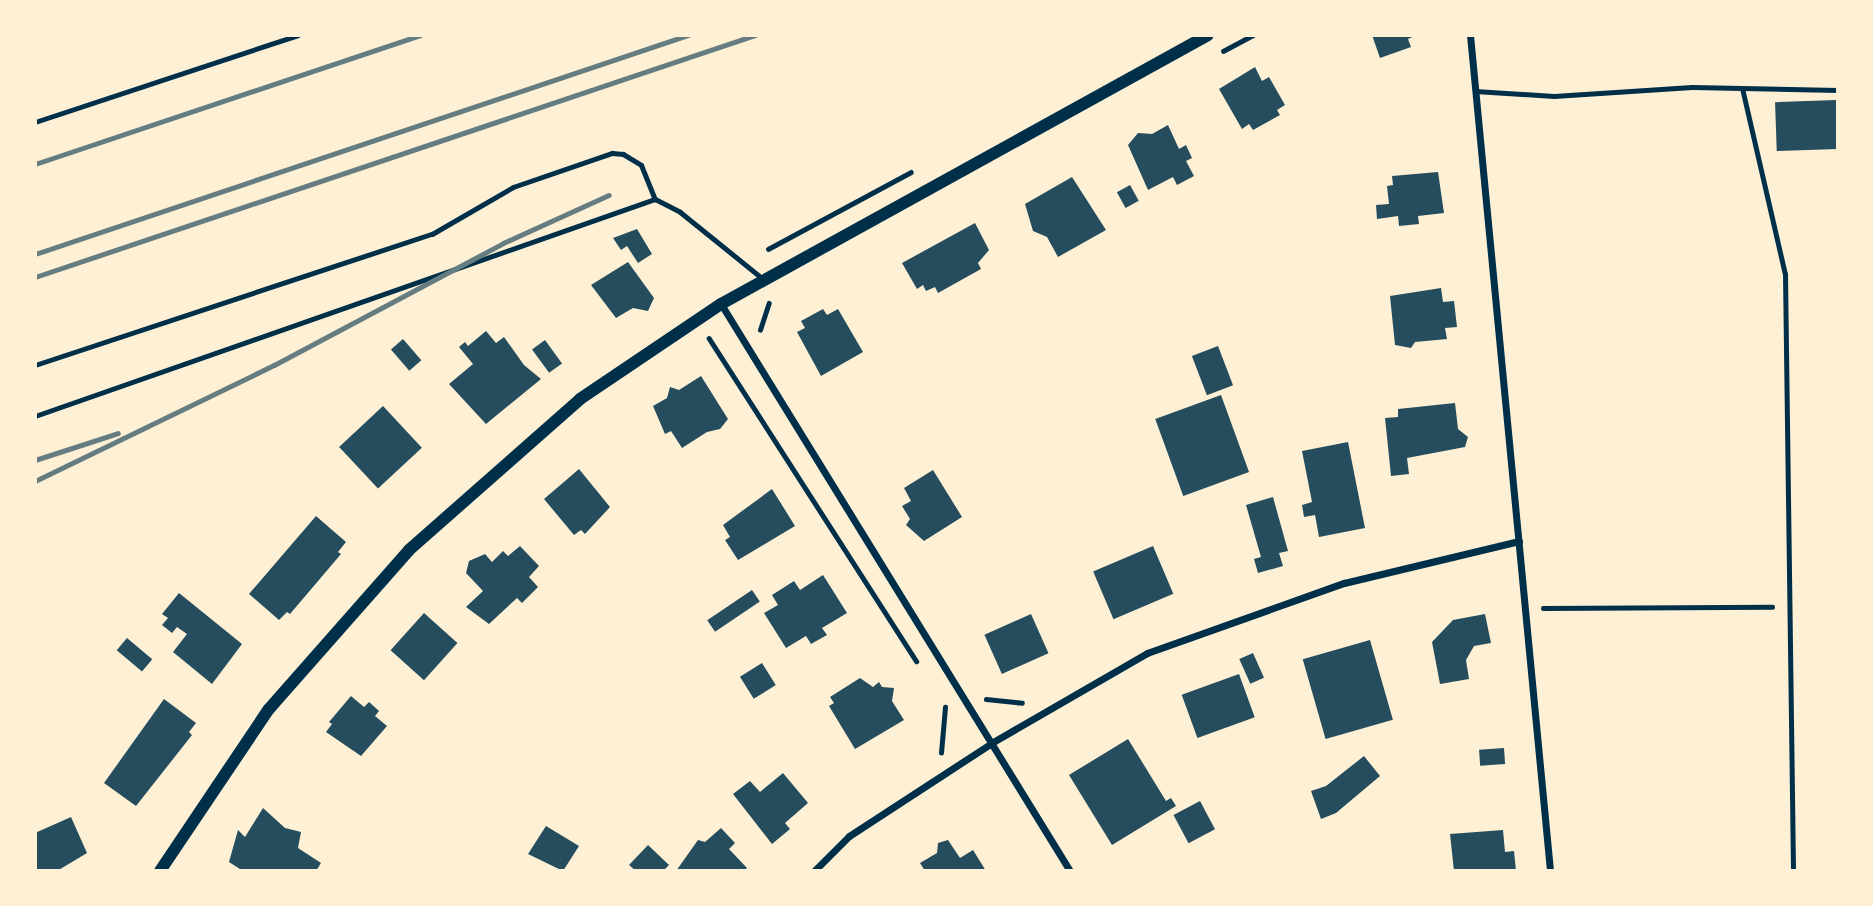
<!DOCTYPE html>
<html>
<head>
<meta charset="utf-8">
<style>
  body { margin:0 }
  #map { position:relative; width:1873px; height:906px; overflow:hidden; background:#fdf0d5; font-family:"Alegreya Sans",sans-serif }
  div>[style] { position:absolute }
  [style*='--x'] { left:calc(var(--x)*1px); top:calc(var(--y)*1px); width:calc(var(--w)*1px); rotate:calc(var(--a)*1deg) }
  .building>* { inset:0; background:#264d5e; transform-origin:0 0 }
  .path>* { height:4.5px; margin:-2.25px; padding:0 2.25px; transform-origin:2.25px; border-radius:2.25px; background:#003049 }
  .service>* { height:5px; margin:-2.5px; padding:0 2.5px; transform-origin:2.5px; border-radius:2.5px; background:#003049 }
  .minor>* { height:7px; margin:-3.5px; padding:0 3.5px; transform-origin:3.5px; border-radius:3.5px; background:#003049 }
  .tertiary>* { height:12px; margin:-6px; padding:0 6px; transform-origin:6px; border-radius:6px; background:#003049 }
  .rail>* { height:5px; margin:-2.5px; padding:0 2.5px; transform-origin:2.5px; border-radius:2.5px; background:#657d81 }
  span { translate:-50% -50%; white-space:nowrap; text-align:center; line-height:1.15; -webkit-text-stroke:7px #fdf0d5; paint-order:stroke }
  .frame { position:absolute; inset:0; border:37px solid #fdf0d5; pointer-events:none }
</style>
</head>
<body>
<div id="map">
  <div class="building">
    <i style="clip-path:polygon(1372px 35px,1417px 35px,1408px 39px,1411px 47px,1380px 58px)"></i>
    <i style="clip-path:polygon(1255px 67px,1262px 81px,1269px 77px,1285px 105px,1277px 110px,1280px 115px,1253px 130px,1249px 124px,1242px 129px,1219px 89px)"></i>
    <i style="left:1836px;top:100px;width:49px;height:61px;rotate:88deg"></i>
    <i style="clip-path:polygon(1168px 125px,1179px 149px,1186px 145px,1192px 158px,1186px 161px,1194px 176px,1177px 185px,1173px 177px,1148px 190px,1128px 145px,1138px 133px,1152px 134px)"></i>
    <i style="clip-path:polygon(1438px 172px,1444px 213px,1418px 216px,1419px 224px,1399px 226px,1398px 216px,1377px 219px,1376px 205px,1389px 204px,1387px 186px,1393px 185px,1392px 176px)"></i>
    <i style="clip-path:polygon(1072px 177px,1106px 230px,1058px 257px,1047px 237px,1033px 231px,1025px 204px)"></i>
    <i style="left:1130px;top:185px;width:18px;height:15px;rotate:61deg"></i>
    <i style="clip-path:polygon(975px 223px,989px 250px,978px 263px,981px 269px,938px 293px,935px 287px,926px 291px,923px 285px,917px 289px,902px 263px)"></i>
    <i style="clip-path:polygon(637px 229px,652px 254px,638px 263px,627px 246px,621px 250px,613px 238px)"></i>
    <i style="clip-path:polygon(628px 262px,654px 298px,648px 311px,633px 308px,616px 318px,591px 285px)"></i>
    <i style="clip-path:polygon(1441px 288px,1443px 302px,1454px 301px,1457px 327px,1445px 328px,1447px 339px,1415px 342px,1411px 348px,1395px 345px,1390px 296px)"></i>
    <i style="clip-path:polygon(823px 309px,827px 315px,838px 309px,863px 352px,821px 376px,797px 332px,805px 328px,801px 321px)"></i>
    <i style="clip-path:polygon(486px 331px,496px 343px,504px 337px,524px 365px,541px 379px,486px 424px,449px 384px,473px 364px,459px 347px,465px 342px,468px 346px)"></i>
    <i style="left:403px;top:339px;width:28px;height:16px;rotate:49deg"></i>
    <i style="left:545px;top:340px;width:29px;height:16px;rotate:54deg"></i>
    <i style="left:1218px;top:346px;width:42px;height:28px;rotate:69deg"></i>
    <i style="clip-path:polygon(701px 376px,728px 419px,720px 429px,707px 432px,682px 448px,671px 431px,665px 434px,653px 406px,667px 398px,670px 387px,679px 390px)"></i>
    <i style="left:1221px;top:395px;width:82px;height:70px;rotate:70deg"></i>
    <i style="clip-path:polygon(1455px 403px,1458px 429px,1468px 437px,1465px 447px,1407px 458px,1409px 474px,1391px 476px,1385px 418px,1398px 417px,1398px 409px)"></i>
    <i style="left:383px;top:406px;width:57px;height:60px;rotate:47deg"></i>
    <i style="clip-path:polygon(1348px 442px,1365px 528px,1319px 537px,1315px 515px,1304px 517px,1302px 505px,1312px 502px,1302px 451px)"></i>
    <i style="clip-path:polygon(579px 469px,610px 507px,585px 534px,581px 530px,574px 535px,544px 499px)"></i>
    <i style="clip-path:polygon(933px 470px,962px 517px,924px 541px,906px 525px,910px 519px,902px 506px,911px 501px,904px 488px)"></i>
    <i style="clip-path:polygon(772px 489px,795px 526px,738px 560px,725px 540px,730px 537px,723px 525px)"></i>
    <i style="clip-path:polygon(1273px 497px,1288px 551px,1279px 553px,1283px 566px,1258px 573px,1254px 559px,1261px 557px,1246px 505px)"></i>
    <i style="clip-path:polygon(316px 516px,346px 542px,338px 552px,341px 554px,290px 614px,287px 612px,279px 620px,249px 594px)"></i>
    <i style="clip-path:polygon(520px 546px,539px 566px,529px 577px,538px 587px,522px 603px,517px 598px,489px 624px,466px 607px,483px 591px,466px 573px,469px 561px,485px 554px,492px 562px,503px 551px,508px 556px)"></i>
    <i style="left:1153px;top:546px;width:52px;height:65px;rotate:67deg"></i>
    <i style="clip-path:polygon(823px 575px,847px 613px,822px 628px,827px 635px,811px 644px,806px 636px,786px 648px,764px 613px,778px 605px,772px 595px,794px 581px,800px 590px)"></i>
    <i style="left:752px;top:590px;width:14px;height:54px;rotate:56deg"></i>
    <i style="clip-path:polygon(179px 593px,242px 644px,212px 684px,173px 652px,187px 634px,177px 627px,172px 633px,162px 625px,168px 618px,162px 614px)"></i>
    <i style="left:424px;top:613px;width:45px;height:50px;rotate:42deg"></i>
    <i style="left:1031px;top:614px;width:43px;height:51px;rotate:66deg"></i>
    <i style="clip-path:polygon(1485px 614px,1491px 643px,1474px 646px,1466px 660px,1469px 679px,1440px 684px,1432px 642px,1453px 620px)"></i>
    <i style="left:127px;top:638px;width:33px;height:16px;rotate:40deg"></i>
    <i style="left:1370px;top:640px;width:83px;height:70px;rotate:74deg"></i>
    <i style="left:1253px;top:653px;width:27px;height:15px;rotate:66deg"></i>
    <i style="left:762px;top:663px;width:26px;height:26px;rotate:58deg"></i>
    <i style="left:1239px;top:674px;width:46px;height:61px;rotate:70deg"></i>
    <i style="clip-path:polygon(860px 678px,873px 687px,879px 682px,882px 687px,894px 688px,892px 701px,904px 720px,855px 749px,829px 706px,834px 703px,830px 697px)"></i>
    <i style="clip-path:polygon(351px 696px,364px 707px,369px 702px,379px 711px,375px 716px,387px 726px,361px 756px,326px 732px,332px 724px,329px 722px)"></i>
    <i style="clip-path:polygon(164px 699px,196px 723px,189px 732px,192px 735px,136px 806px,104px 783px)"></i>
    <i style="clip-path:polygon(1128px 739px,1166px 801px,1171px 798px,1176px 806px,1112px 845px,1069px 775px)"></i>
    <i style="left:1504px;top:748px;width:16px;height:25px;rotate:86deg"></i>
    <i style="clip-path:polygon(1364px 756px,1380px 776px,1336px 813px,1321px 819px,1311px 791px,1326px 786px)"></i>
    <i style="clip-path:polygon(783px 773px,808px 803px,785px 823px,790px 829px,772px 844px,733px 794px,750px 781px,760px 792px)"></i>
    <i style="left:1200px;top:801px;width:32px;height:30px;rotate:62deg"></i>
    <i style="clip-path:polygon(263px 808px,285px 828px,301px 832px,298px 848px,321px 863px,316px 871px,243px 871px,229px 862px,238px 830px,245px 837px)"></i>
    <i style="clip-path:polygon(71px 817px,87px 853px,57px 871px,35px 871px,35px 833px)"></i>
    <i style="clip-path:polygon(546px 826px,579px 846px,563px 871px,528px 854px)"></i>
    <i style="clip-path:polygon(721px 828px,735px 843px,729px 849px,747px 868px,744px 871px,676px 871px,698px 840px,705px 842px)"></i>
    <i style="clip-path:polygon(1503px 830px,1505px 852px,1514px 851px,1516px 871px,1454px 871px,1450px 834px)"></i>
    <i style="clip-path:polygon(948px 840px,960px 858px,973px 850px,986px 871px,925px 871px,920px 863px,937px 853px,938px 843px)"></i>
    <i style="clip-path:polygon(648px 845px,669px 865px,663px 871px,636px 871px,629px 865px)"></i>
  </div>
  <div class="path">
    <i style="--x:1223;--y:51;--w:34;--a:-28"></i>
    <i style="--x:768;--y:249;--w:162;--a:-28.3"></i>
    <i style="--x:760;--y:330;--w:28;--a:-72"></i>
    <i style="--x:709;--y:338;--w:384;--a:57.3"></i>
    <i style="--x:1543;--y:608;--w:229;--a:-0.3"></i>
    <i style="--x:986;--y:699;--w:36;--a:6"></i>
    <i style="--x:941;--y:753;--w:46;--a:-85"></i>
  </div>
  <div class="service">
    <i style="--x:1742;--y:88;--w:191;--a:77"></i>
    <i style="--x:1785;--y:274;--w:597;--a:89.23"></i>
    <i style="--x:1475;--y:91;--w:79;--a:3.6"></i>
    <i style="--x:1554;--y:96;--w:138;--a:-3.7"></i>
    <i style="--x:1692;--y:87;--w:146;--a:1.2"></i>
    <i style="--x:35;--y:122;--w:277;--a:-18.3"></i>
    <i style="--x:35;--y:365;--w:418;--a:-18.3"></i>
    <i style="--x:432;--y:234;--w:94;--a:-30.1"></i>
    <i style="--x:513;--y:187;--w:105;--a:-19"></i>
    <i style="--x:612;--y:153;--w:11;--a:5"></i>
    <i style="--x:623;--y:154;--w:21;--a:31"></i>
    <i style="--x:641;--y:165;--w:37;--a:68"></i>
    <i style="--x:35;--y:416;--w:657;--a:-19.29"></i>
    <i style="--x:655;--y:199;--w:28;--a:27"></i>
    <i style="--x:680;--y:212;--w:107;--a:38.9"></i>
  </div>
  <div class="minor">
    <i style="--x:1470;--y:35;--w:840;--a:84.53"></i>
    <i style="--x:721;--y:304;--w:666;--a:58.39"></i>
    <i style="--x:814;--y:871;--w:49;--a:-45"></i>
    <i style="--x:849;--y:836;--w:172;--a:-33.1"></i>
    <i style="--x:993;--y:742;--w:178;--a:-30"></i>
    <i style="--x:1147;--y:653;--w:209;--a:-19.6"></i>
    <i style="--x:1344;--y:583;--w:180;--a:-13.5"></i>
  </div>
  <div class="tertiary">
    <i style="--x:160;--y:871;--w:195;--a:-56.1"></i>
    <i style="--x:269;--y:709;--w:212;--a:-48.6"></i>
    <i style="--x:409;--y:550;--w:228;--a:-41.4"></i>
    <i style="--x:580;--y:399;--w:170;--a:-34"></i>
    <i style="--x:721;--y:304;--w:556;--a:-28.91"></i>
  </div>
  <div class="rail">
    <i style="--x:35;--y:164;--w:406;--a:-18.5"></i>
    <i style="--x:35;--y:254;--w:689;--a:-18.54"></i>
    <i style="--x:35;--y:277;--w:760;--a:-18.58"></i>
    <i style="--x:35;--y:460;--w:87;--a:-18"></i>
    <i style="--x:35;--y:481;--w:266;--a:-25.9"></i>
    <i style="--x:274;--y:365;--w:259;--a:-28"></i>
    <i style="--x:503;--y:243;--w:116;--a:-24.4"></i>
  </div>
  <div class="frame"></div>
</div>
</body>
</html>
